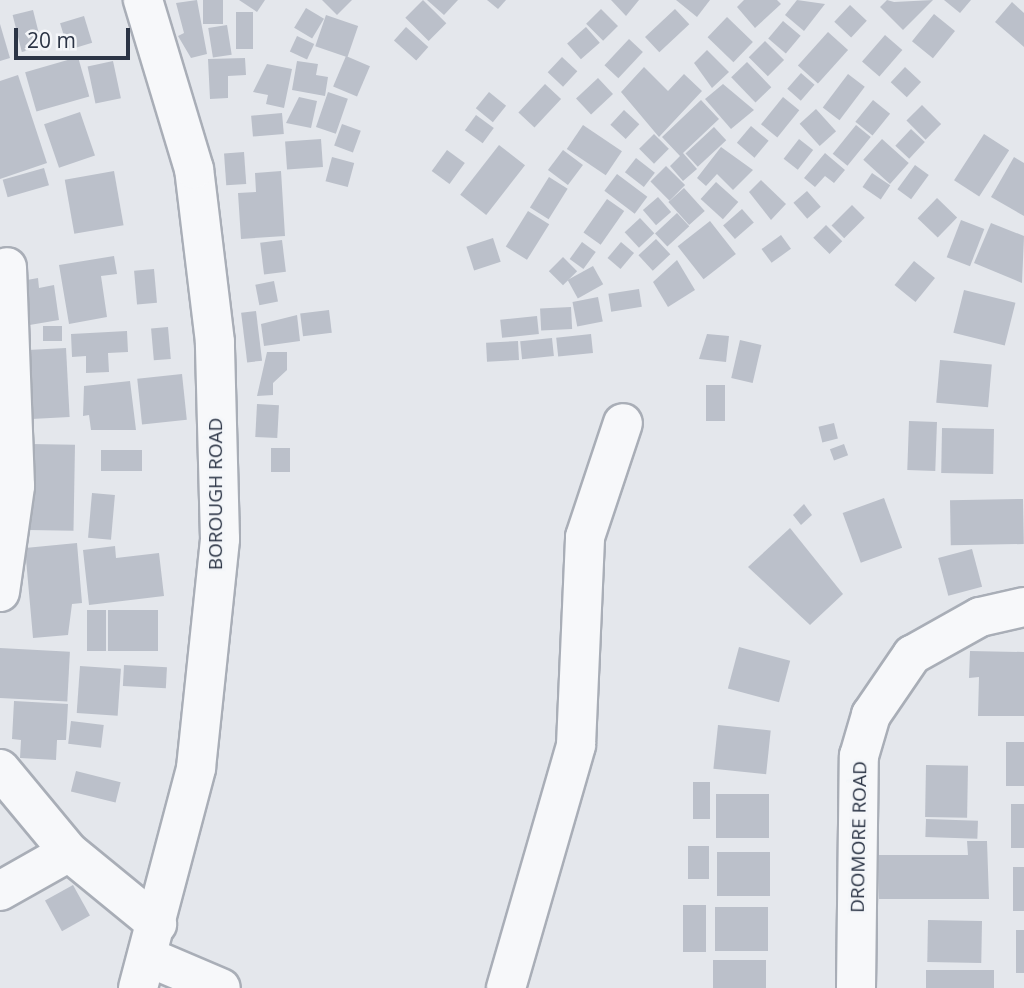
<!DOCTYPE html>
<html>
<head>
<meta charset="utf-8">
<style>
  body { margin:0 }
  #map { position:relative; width:1024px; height:988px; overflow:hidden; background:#e4e7ec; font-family:"Open Sans",sans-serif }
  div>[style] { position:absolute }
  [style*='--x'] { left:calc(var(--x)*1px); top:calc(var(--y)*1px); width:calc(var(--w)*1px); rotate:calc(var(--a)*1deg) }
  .building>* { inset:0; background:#bbc0ca; transform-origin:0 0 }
  .roads { filter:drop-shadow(2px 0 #a9aeb7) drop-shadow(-2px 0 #a9aeb7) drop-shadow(0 2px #a9aeb7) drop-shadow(0 -2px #a9aeb7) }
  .minor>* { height:38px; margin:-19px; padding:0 19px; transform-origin:19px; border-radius:19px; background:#f7f8fa }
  span { translate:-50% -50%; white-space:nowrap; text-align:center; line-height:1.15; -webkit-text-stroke:6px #f4f6f9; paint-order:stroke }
  .street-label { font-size:19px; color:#2b3445 }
  .scale { position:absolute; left:14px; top:28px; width:116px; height:32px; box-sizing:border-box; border:4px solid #2b3445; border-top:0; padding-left:9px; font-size:21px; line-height:24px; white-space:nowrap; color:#2b3445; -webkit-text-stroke:5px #f4f6f9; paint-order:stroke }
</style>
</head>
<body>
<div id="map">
  <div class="building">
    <i style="clip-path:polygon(197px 0,207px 54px,191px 58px,178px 36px,184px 33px,176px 3px)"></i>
    <i style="left:203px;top:0;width:20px;height:24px"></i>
    <i style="clip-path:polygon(239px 0,265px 0,257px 12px)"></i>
    <i style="clip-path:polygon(322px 0,352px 0,337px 15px)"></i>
    <i style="left:423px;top:0;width:33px;height:25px;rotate:45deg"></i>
    <i style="clip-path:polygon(427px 0,458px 0,444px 15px)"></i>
    <i style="clip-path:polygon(487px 0,506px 0,498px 9px)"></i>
    <i style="clip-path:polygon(611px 0,639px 0,626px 16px)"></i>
    <i style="clip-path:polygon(676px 0,710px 0,697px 17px)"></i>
    <i style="clip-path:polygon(744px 0,777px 0,781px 4px,755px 28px,737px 7px)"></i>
    <i style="clip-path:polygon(797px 0,825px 4px,804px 31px,785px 15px)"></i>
    <i style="clip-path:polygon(887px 0,894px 2px,933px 0,903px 30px,880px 7px)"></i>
    <i style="clip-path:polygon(944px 0,971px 0,960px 13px)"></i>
    <i style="clip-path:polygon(1012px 2px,1024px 13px,1024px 47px,995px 22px)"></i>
    <i style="left:850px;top:5px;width:23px;height:23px;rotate:43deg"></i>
    <i style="left:306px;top:8px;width:21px;height:23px;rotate:31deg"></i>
    <i style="left:601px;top:9px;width:24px;height:21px;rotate:45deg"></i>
    <i style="left:675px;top:9px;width:21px;height:41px;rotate:47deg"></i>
    <i style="left:33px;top:10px;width:38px;height:21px;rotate:76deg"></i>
    <i style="left:236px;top:12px;width:17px;height:37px"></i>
    <i style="left:934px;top:14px;width:27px;height:35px;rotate:39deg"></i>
    <i style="left:326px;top:15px;width:34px;height:33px;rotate:19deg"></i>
    <i style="left:84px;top:16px;width:28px;height:25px;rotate:73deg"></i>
    <i style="left:727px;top:17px;width:36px;height:28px;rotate:44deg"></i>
    <i style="left:783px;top:21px;width:23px;height:23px;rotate:40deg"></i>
    <i style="clip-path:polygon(0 24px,10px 58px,0 61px)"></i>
    <i style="left:227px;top:25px;width:30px;height:19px;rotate:81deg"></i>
    <i style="left:406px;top:27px;width:30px;height:18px;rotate:42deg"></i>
    <i style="left:586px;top:27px;width:21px;height:25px;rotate:49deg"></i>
    <i style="left:828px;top:32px;width:27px;height:45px;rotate:42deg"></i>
    <i style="left:885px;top:35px;width:23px;height:35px;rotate:41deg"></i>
    <i style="left:297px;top:36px;width:19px;height:17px;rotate:25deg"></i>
    <i style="left:629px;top:39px;width:19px;height:36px;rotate:43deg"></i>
    <i style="left:765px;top:41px;width:27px;height:23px;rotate:45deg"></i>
    <i style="clip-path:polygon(707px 50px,729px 72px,712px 88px,694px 63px)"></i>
    <i style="left:346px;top:56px;width:26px;height:33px;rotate:23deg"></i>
    <i style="left:78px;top:57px;width:41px;height:55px;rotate:74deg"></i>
    <i style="left:562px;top:57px;width:21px;height:21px;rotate:43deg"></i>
    <i style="clip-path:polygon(245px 58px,246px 75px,228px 76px,228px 98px,210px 99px,208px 59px)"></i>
    <i style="left:113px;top:61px;width:38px;height:26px;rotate:78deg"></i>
    <i style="clip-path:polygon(297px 61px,318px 64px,316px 75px,328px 77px,325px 96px,292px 90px)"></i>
    <i style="left:747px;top:62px;width:35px;height:22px;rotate:46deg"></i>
    <i style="clip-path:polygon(267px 64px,292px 69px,284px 108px,266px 104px,268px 95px,253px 92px)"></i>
    <i style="clip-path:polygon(644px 67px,668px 91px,684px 74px,702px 91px,659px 137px,621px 92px)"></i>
    <i style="left:905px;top:67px;width:22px;height:21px;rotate:43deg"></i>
    <i style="left:801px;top:73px;width:18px;height:21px;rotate:41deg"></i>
    <i style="left:848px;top:74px;width:21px;height:42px;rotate:37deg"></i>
    <i style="clip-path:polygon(18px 75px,47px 163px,0 179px,0 81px)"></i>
    <i style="left:598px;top:78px;width:22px;height:30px;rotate:47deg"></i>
    <i style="left:545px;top:84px;width:22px;height:39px;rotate:43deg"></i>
    <i style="clip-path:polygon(723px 84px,754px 110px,731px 129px,705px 99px)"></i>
    <i style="left:328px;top:92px;width:21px;height:37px;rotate:19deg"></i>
    <i style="left:489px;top:92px;width:22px;height:21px;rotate:39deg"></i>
    <i style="clip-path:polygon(299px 97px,317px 101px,311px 128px,286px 123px)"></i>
    <i style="left:783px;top:97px;width:21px;height:35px;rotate:39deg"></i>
    <i style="clip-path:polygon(701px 100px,719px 119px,683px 153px,697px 169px,683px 181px,670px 166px,680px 156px,662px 137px)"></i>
    <i style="left:873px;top:100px;width:22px;height:28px;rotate:39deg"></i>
    <i style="left:922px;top:105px;width:27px;height:22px;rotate:45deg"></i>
    <i style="left:816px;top:109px;width:30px;height:22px;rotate:48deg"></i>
    <i style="left:624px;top:110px;width:21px;height:20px;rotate:43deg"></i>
    <i style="left:80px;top:112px;width:46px;height:38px;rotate:71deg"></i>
    <i style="left:282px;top:113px;width:21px;height:31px;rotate:85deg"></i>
    <i style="left:476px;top:115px;width:22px;height:19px;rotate:36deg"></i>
    <i style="left:342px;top:124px;width:20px;height:23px;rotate:20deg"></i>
    <i style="left:583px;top:125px;width:47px;height:29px;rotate:34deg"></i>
    <i style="left:856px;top:125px;width:19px;height:37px;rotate:39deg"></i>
    <i style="left:751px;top:126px;width:23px;height:22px;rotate:40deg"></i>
    <i style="left:714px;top:127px;width:18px;height:39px;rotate:47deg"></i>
    <i style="left:911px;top:129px;width:19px;height:23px;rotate:43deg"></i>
    <i style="left:654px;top:134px;width:21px;height:21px;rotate:45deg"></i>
    <i style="left:984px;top:134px;width:30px;height:55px;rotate:33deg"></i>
    <i style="left:321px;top:139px;width:28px;height:36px;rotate:86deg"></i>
    <i style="left:799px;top:139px;width:18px;height:25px;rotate:38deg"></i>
    <i style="left:882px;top:139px;width:36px;height:28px;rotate:42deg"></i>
    <i style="left:499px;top:145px;width:33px;height:63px;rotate:38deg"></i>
    <i style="clip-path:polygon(721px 147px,753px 170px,733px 190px,717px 174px,706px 186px,697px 178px)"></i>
    <i style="left:447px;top:150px;width:22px;height:26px;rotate:36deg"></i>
    <i style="left:563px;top:150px;width:25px;height:25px;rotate:37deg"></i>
    <i style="left:244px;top:152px;width:32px;height:20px;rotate:86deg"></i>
    <i style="clip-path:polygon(825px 153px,845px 170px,834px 183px,825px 176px,815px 187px,804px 178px)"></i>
    <i style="left:332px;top:157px;width:23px;height:25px;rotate:15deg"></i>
    <i style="clip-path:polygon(1014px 157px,1024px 163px,1024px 216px,991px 197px)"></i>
    <i style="left:636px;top:158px;width:24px;height:18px;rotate:38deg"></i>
    <i style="left:915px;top:165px;width:17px;height:30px;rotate:36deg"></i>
    <i style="left:666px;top:166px;width:27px;height:22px;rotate:45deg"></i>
    <i style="left:44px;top:168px;width:18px;height:43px;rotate:74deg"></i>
    <i style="left:114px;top:171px;width:55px;height:50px;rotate:80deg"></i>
    <i style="clip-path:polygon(281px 171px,285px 236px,241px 239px,238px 193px,256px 192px,255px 173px)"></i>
    <i style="left:872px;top:173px;width:22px;height:17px;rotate:34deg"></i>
    <i style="left:617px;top:174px;width:38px;height:21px;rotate:37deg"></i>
    <i style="left:549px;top:177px;width:22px;height:36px;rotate:32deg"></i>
    <i style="clip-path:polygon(761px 180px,786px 204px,771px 220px,749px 192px)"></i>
    <i style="left:716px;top:182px;width:30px;height:23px;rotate:42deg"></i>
    <i style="left:684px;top:188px;width:31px;height:21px;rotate:48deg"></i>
    <i style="left:807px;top:191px;width:21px;height:18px;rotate:49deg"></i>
    <i style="left:658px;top:197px;width:20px;height:20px;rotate:49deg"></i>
    <i style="left:937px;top:198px;width:28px;height:28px;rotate:44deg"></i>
    <i style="left:607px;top:199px;width:21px;height:41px;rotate:35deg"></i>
    <i style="left:852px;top:205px;width:18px;height:29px;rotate:45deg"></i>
    <i style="left:742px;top:209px;width:18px;height:25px;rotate:49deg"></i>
    <i style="left:528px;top:211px;width:25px;height:42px;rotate:32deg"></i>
    <i style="left:677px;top:213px;width:18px;height:30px;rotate:47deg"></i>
    <i style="left:640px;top:218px;width:21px;height:21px;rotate:47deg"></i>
    <i style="left:961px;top:220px;width:25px;height:40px;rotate:21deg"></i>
    <i style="left:710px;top:221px;width:42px;height:41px;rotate:52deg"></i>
    <i style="clip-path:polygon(991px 223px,1024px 236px,1022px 283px,974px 263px)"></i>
    <i style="left:826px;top:225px;width:23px;height:18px;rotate:45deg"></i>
    <i style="left:781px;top:235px;width:17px;height:24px;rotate:54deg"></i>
    <i style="left:493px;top:238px;width:25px;height:28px;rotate:72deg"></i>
    <i style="left:656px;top:239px;width:21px;height:24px;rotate:47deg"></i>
    <i style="left:282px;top:240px;width:32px;height:22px;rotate:83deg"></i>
    <i style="left:582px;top:242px;width:17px;height:21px;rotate:36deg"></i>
    <i style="left:621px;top:242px;width:17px;height:21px;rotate:40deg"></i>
    <i style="clip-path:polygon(114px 256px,117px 274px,101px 276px,107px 317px,69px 324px,59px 265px)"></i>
    <i style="left:563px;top:257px;width:20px;height:20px;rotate:45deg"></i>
    <i style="clip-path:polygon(677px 260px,695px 290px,668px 307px,653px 282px)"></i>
    <i style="left:914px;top:261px;width:27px;height:31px;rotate:39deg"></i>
    <i style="left:593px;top:266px;width:21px;height:29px;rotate:61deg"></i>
    <i style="left:154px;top:269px;width:34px;height:20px;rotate:85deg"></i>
    <i style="clip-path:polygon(38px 278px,39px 288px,54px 285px,59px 320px,12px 328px,5px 284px)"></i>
    <i style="left:274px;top:281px;width:21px;height:19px;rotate:79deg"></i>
    <i style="left:639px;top:289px;width:18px;height:31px;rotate:81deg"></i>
    <i style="left:964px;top:290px;width:53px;height:44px;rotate:14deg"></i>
    <i style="left:598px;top:297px;width:25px;height:26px;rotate:79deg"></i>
    <i style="left:571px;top:307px;width:22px;height:31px;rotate:87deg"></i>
    <i style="left:329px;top:310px;width:23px;height:29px;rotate:83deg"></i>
    <i style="left:256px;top:311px;width:50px;height:15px;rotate:83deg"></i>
    <i style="clip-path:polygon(297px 315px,300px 341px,264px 346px,261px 324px)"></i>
    <i style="left:537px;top:316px;width:18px;height:37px;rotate:84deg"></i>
    <i style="left:43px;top:326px;width:19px;height:15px"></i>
    <i style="left:168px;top:327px;width:32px;height:17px;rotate:85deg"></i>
    <i style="clip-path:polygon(127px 331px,128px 352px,108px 353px,109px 372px,86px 373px,86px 356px,72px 357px,71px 334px)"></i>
    <i style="left:591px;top:334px;width:19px;height:35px;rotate:84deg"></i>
    <i style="clip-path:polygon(707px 334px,729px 336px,726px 362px,699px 359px)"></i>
    <i style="left:552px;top:338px;width:18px;height:32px;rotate:84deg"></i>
    <i style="left:740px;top:340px;width:22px;height:39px;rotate:13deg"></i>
    <i style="left:518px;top:341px;width:19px;height:32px;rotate:87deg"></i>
    <i style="left:66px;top:348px;width:69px;height:43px;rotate:87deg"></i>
    <i style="clip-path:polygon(267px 352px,287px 352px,287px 370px,273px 383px,273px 395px,257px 396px)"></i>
    <i style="left:940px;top:360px;width:52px;height:43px;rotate:5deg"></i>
    <i style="left:182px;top:374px;width:46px;height:45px;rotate:84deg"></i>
    <i style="clip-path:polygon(130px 381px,136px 430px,91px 430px,89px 415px,83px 416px,84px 386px)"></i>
    <i style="left:706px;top:385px;width:19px;height:36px"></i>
    <i style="left:257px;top:404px;width:22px;height:33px;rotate:3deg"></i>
    <i style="left:909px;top:421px;width:28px;height:49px;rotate:2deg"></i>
    <i style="left:834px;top:423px;width:16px;height:16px;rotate:76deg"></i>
    <i style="left:942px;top:428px;width:52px;height:45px;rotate:1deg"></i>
    <i style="left:30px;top:444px;width:45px;height:86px;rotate:1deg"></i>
    <i style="left:844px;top:444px;width:12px;height:15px;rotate:70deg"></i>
    <i style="left:271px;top:448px;width:19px;height:24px"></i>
    <i style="left:142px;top:450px;width:21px;height:41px;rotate:90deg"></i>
    <i style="left:92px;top:493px;width:23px;height:45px;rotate:5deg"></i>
    <i style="left:884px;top:498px;width:53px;height:44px;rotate:70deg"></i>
    <i style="left:1023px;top:499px;width:45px;height:73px;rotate:89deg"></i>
    <i style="clip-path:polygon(804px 504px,812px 515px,801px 525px,793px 515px)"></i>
    <i style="clip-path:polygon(790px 528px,843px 594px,810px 625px,748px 567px)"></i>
    <i style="clip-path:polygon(77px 543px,82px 603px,72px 604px,68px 635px,33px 638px,25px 548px)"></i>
    <i style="clip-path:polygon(115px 546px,116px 558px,159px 553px,164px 596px,89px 605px,83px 550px)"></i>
    <i style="left:972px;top:549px;width:39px;height:35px;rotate:75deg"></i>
    <i style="left:87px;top:610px;width:19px;height:41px"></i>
    <i style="left:108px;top:610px;width:50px;height:41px"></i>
    <i style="left:739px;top:647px;width:53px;height:43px;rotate:15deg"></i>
    <i style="left:0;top:648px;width:70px;height:50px;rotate:3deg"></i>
    <i style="clip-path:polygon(970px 651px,1024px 652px,1024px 716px,978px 716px,979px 677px,969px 678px)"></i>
    <i style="left:124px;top:665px;width:43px;height:21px;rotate:3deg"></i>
    <i style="left:80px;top:666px;width:41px;height:47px;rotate:4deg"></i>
    <i style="clip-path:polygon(14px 701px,68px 704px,66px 740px,57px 740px,56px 760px,20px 758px,21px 740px,12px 739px)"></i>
    <i style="left:71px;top:721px;width:33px;height:23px;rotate:7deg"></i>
    <i style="left:718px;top:725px;width:53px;height:44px;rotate:6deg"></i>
    <i style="left:1006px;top:742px;width:18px;height:44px"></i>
    <i style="left:926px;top:765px;width:42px;height:52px;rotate:1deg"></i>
    <i style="left:76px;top:771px;width:46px;height:21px;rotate:14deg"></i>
    <i style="left:693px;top:782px;width:17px;height:37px"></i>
    <i style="left:716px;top:794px;width:53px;height:44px"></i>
    <i style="left:1024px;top:804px;width:44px;height:13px;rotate:90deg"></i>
    <i style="left:926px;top:819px;width:52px;height:18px;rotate:2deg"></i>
    <i style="clip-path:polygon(967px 841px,987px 841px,989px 899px,879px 899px,879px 855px,968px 855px)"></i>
    <i style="left:688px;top:846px;width:21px;height:33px"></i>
    <i style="left:717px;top:852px;width:53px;height:44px"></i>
    <i style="left:1013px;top:867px;width:11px;height:44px"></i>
    <i style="left:73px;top:885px;width:35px;height:32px;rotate:61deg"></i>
    <i style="left:683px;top:905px;width:23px;height:47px"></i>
    <i style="left:715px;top:907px;width:53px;height:44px"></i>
    <i style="left:928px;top:920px;width:54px;height:42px;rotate:1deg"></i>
    <i style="left:1016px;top:930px;width:8px;height:43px"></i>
    <i style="left:713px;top:960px;width:53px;height:28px"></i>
    <i style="left:994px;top:970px;width:18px;height:68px;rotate:90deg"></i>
  </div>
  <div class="roads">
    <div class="minor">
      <i style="--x:0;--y:592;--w:107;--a:-81.9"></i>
      <i style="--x:15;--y:486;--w:219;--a:-92.1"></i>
      <i style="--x:0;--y:769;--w:108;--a:50.3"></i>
      <i style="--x:69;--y:852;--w:114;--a:39.3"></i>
      <i style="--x:0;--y:891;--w:79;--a:-29.5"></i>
      <i style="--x:148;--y:957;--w:79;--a:23"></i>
      <i style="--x:138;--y:988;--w:228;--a:-75.2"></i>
      <i style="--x:196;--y:768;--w:230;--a:-84"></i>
      <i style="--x:220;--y:539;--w:197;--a:-91.5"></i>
      <i style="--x:215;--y:342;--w:174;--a:-96.9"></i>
      <i style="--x:194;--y:169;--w:177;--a:-106.8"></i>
      <i style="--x:506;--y:988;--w:253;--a:-73.9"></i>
      <i style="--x:576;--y:745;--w:208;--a:-87.5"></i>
      <i style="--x:585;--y:537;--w:120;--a:-71.6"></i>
      <i style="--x:856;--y:988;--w:232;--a:-89.3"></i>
      <i style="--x:859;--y:756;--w:43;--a:-73.7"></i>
      <i style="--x:871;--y:715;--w:73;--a:-55.7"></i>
      <i style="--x:912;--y:655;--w:78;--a:-29.2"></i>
      <i style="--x:980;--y:617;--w:45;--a:-12.8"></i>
    </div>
  </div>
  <div class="street-label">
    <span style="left:216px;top:494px;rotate:-90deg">BOROUGH ROAD</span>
    <span style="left:859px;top:837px;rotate:-89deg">DROMORE ROAD</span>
  </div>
  <div class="scale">20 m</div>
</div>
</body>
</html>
